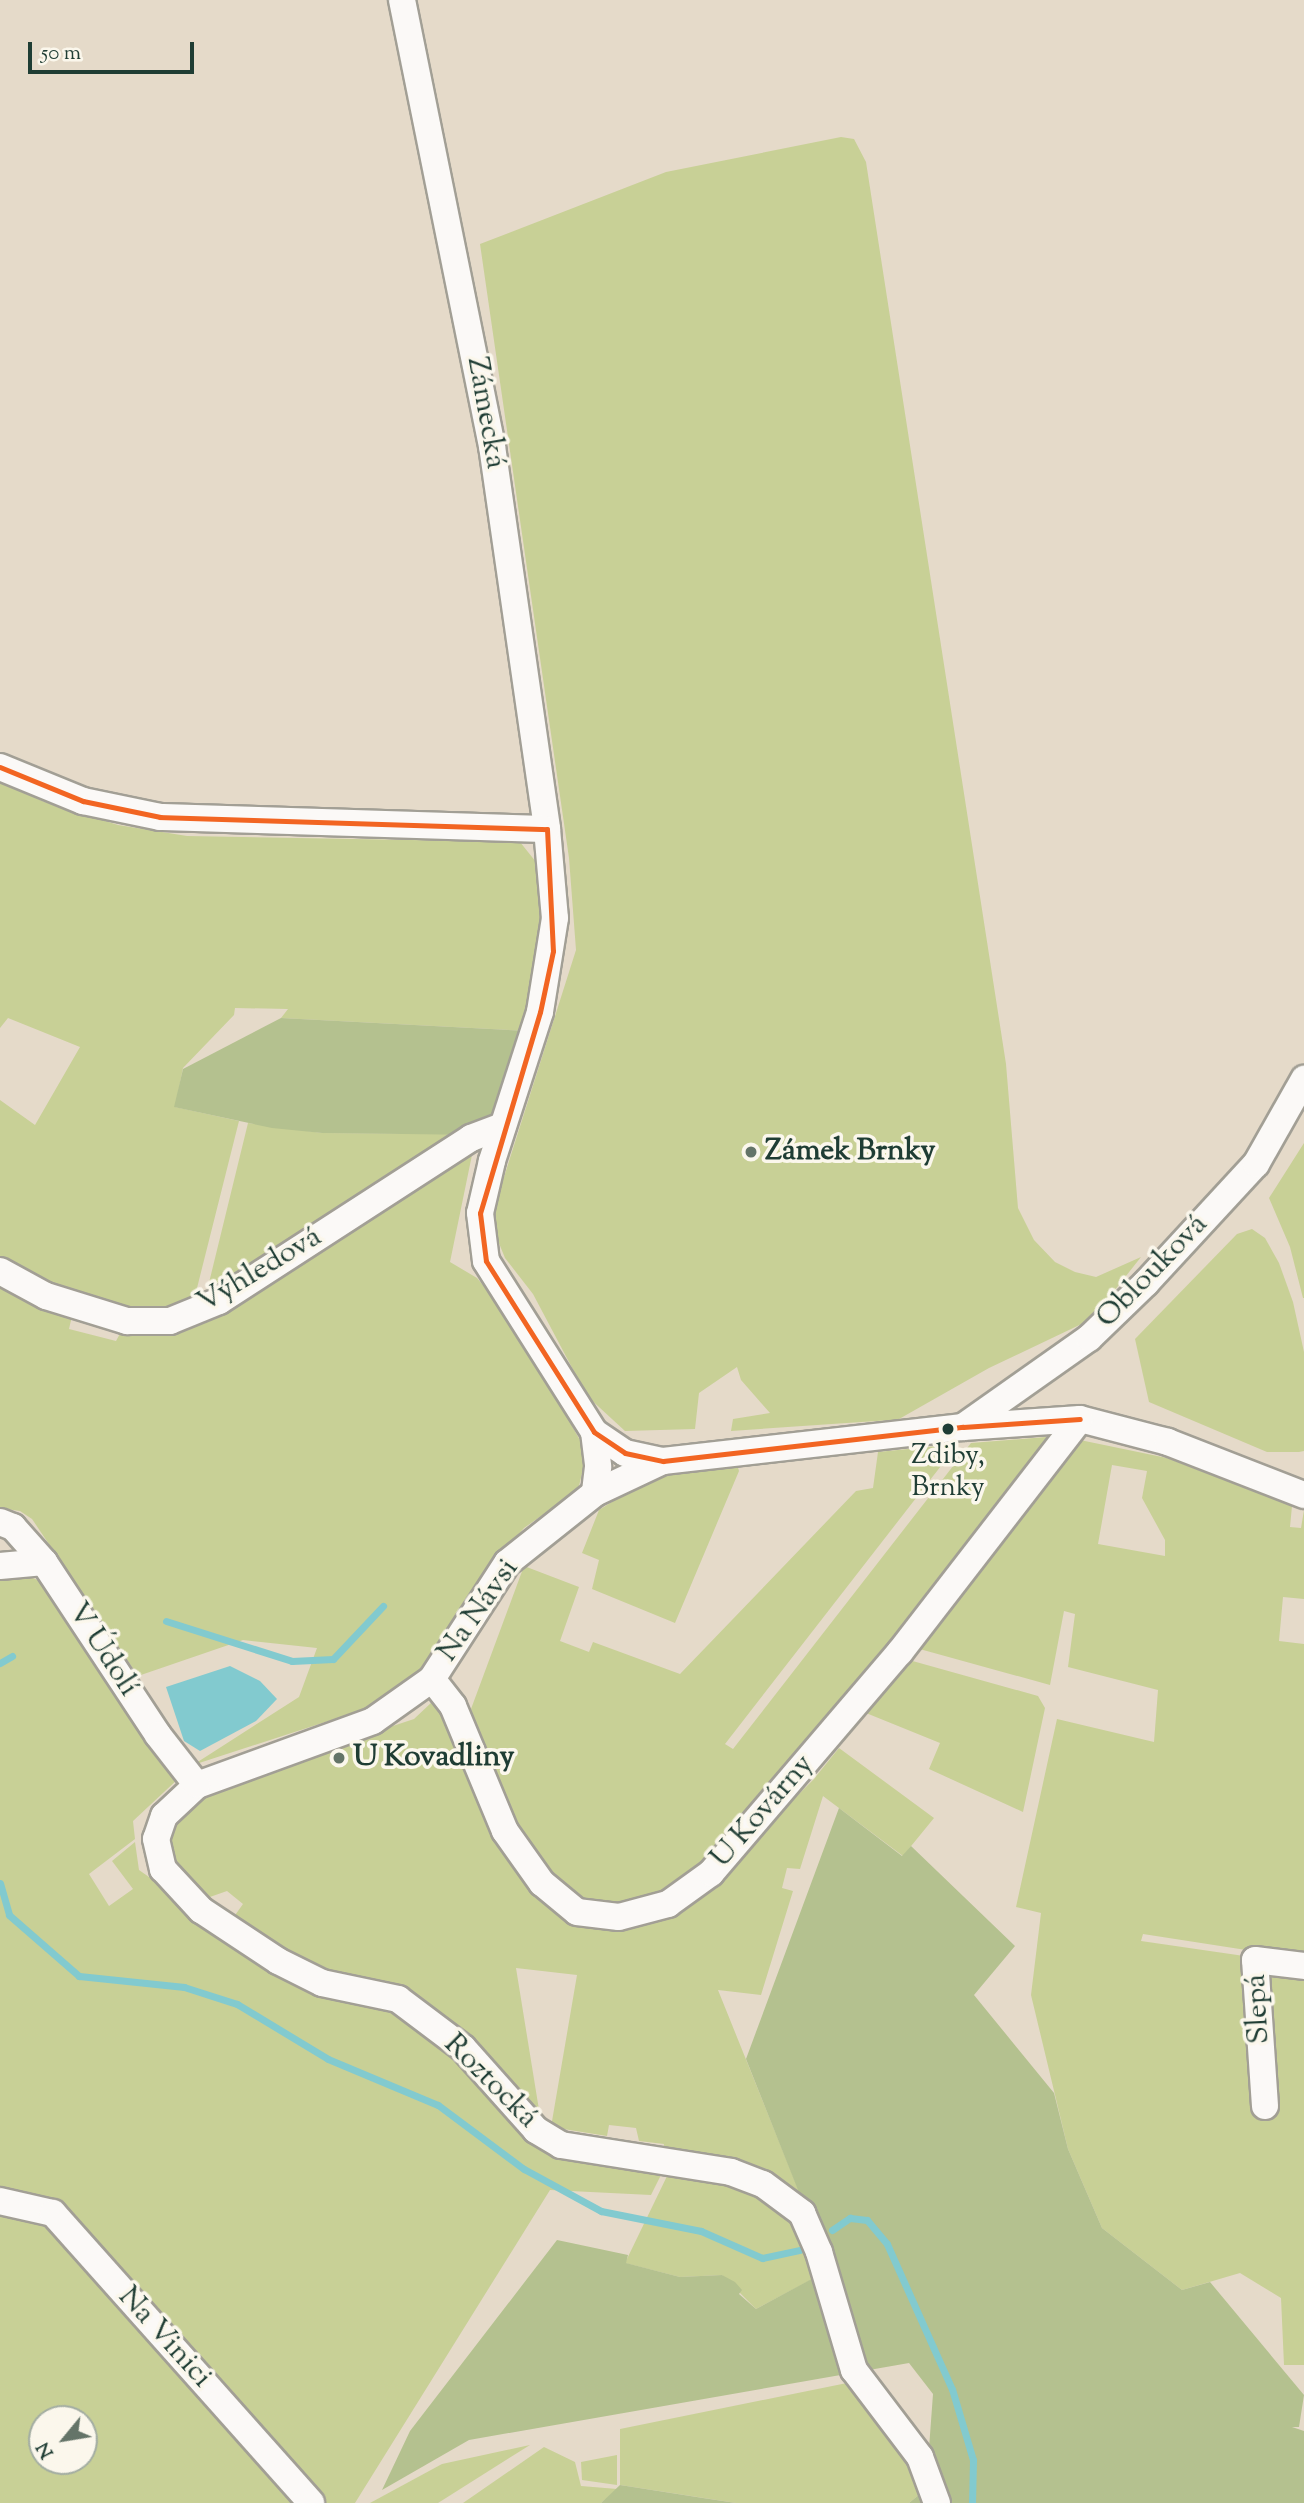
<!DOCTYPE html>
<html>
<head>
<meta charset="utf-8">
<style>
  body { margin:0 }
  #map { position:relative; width:1304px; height:2503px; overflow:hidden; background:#e5dac9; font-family:"Sorts Mill Goudy",serif }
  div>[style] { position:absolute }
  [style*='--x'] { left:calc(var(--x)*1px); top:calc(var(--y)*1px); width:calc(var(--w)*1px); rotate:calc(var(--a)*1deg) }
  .green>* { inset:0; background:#c8d096 }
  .forest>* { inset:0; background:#b4c18f }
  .water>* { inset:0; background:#82cacf }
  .stream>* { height:7px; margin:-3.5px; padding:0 3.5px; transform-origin:3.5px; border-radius:3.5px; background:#82cacf }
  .roads { filter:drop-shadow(2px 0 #a29f95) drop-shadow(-2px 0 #a29f95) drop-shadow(0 2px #a29f95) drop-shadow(0 -2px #a29f95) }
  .minor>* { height:26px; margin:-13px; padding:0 13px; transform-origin:13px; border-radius:13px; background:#fbf9f7 }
  .bus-1>* { height:5px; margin:-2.5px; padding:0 2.5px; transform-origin:2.5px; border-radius:2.5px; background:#f26522 }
  .dots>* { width:19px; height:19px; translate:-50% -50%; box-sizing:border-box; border:4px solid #fbf7ec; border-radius:50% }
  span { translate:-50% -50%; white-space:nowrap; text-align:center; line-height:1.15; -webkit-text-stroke:7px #fbf7ec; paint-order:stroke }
  .bus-label { font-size:28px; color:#1f3d34 }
  .street-label { font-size:30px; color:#1f3d34 }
  .poi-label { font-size:30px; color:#1f3d34; font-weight:700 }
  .left { translate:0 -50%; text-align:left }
  .north { position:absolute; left:28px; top:2405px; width:70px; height:70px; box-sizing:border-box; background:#fbf7ec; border:2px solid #a3ada2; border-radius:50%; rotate:240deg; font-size:19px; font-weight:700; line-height:28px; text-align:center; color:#1f3d34 }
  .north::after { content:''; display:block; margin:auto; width:24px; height:32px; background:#647468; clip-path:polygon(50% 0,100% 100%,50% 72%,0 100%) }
  .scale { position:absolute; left:28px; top:42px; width:166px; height:32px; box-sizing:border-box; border:4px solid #1f3d34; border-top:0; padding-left:9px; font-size:21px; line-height:24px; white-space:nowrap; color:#1f3d34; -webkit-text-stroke:5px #fbf7ec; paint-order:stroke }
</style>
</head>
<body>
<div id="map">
  <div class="green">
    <i style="clip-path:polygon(841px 137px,854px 139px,866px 162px,1006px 1064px,1018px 1208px,1034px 1240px,1055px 1262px,1075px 1272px,1096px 1277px,1141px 1257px,1092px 1319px,989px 1368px,892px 1423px,891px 1420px,731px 1431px,733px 1419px,770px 1413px,741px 1380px,737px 1367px,699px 1393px,695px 1429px,625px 1431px,587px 1396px,533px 1294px,505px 1258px,490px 1221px,576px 950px,569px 858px,480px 244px,666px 172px)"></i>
    <i style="clip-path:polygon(0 778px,42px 801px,118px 825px,187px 836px,520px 842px,536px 862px,544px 939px,528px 1031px,281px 1018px,288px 1009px,235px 1008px,234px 1015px,183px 1068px,175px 1107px,239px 1121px,193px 1304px,147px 1314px,50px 1288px,0 1259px,0 1100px,35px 1125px,80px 1047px,8px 1018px,0 1028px)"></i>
    <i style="clip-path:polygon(248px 1123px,322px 1133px,460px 1134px,206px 1295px)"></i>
    <i style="clip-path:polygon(1304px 1143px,1304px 1298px,1303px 1298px,1290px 1247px,1269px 1198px)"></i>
    <i style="clip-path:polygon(473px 1150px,450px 1262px,477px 1278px,501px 1307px,561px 1406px,587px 1453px,578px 1490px,524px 1528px,484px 1574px,402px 1697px,193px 1765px,299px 1697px,317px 1648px,243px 1640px,138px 1676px,32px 1519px,20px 1511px,0 1508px,0 1283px,72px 1316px,69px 1329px,116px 1341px,122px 1330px,177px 1331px,194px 1326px)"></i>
    <i style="clip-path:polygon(1252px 1229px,1265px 1238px,1279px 1263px,1293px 1302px,1304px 1352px,1304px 1451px,1299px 1452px,1267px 1452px,1149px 1402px,1135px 1339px,1237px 1234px)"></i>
    <i style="clip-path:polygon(1058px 1436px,787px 1785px,686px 1880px,634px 1909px,590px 1903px,560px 1885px,524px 1846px,488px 1765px,471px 1709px,524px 1566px,579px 1587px,560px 1641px,589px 1652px,593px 1642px,680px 1674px,856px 1491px,873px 1488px,878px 1452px,958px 1444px,725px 1744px,733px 1749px,971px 1443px)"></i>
    <i style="clip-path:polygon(evenodd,1080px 1440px,1167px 1458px,1292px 1506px,1290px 1527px,1301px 1528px,1304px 1510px,1304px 1599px,1283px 1597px,1279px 1641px,1304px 1644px,1304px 1959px,1143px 1934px,1141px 1941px,1251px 1957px,1265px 1974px,1304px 1975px,1304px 2365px,1284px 2365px,1281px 2298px,1240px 2273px,1182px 2290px,1102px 2228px,1068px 2149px,1031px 1995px,1041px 1913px,1016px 1907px,1057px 1719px,1154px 1742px,1158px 1690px,1068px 1667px,1075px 1614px,1064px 1611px,1050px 1685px,916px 1648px,1080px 1440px,1112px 1465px,1147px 1471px,1142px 1498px,1165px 1540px,1165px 1556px,1098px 1544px,1112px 1465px)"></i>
    <i style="clip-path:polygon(736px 1461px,739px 1471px,675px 1623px,592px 1589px,599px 1560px,582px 1553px,599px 1510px,661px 1471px)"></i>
    <i style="clip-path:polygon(17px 1571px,58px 1589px,179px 1778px,133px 1821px,135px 1839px,89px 1874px,109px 1906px,133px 1889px,112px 1861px,135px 1842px,139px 1870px,226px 1931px,397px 2005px,539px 2144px,663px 2171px,651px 2195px,550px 2190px,355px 2503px,317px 2503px,64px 2210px,0 2195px,0 1573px)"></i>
    <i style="clip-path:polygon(909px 1660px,1038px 1696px,1045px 1708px,1023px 1812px,929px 1769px,940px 1743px,866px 1713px)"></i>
    <i style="clip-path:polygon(432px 1702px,444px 1710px,490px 1820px,586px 1920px,715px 1877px,813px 1780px,839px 1748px,934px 1818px,903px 1856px,823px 1796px,800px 1869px,787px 1868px,782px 1888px,793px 1891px,761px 1995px,718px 1990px,799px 2191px,662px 2154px,664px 2144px,639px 2141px,636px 2128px,609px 2125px,607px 2136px,551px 2127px,577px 1975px,516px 1968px,540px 2116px,471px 2045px,299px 1967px,233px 1918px,243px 1904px,227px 1891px,207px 1898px,168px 1859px,165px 1822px,200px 1790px,414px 1719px)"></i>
    <i style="clip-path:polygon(669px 2172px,799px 2201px,820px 2275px,756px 2309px,722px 2275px,680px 2277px,625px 2263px)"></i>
    <i style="clip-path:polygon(evenodd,0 2213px,42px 2221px,306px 2503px,0 2503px,0 2213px,42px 2419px,84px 2419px,84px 2461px,42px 2461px,42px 2419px)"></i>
    <i style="clip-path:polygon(852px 2382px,916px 2465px,926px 2489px,909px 2503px,736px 2503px,620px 2485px,620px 2429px)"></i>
    <i style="clip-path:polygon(530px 2445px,438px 2503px,370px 2503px,442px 2464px)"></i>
    <i style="clip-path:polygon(544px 2447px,575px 2462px,581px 2486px,617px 2489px,601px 2503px,463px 2503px)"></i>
    <i style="clip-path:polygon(617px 2455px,617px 2485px,582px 2480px,581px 2462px)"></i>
  </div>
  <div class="forest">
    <i style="clip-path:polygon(281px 1018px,528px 1031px,483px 1135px,322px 1133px,272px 1128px,174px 1107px,183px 1069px)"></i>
    <i style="clip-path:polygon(839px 1808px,902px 1856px,911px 1846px,1015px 1946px,974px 1995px,1054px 2093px,1068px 2149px,1102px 2228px,1182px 2290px,1210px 2282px,1304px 2395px,1299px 2427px,1292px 2427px,1304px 2431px,1304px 2503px,909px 2503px,926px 2489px,933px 2394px,909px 2363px,469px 2440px,382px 2490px,410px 2431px,557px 2240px,628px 2255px,626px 2263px,680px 2277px,722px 2275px,735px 2282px,742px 2290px,739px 2294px,756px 2309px,819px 2275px,799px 2201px,762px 2177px,798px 2190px,746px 2059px)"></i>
    <i style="clip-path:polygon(620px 2485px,703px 2498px,736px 2503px,601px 2503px)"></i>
  </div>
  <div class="water">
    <i style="clip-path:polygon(230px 1666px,260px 1681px,277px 1699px,256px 1721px,200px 1751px,184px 1741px,166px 1687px)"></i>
  </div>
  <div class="stream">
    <i style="--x:166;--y:1621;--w:132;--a:17.6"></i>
    <i style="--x:292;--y:1661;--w:41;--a:-2.8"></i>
    <i style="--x:333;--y:1659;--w:73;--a:-46.7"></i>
    <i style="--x:0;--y:1663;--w:14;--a:-30"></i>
    <i style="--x:0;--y:1883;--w:33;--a:74"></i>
    <i style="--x:9;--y:1915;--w:93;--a:41.1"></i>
    <i style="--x:79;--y:1976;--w:106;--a:6"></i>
    <i style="--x:184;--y:1987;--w:56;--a:17.8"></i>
    <i style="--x:237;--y:2004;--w:106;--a:31.1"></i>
    <i style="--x:328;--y:2059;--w:119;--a:22.7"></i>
    <i style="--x:438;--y:2105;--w:107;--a:36.7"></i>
    <i style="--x:524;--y:2169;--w:88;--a:28.6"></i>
    <i style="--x:601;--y:2211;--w:102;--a:11.3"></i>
    <i style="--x:701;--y:2231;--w:67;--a:23.9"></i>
    <i style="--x:762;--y:2258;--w:39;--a:-12"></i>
    <i style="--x:832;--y:2230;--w:22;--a:-34"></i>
    <i style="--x:850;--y:2218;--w:17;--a:7"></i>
    <i style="--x:867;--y:2220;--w:31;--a:50"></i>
    <i style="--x:887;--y:2244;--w:159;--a:65.9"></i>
    <i style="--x:952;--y:2389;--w:74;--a:73.5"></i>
    <i style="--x:973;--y:2460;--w:43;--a:91.3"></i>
  </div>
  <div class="roads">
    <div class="minor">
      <i style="--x:402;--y:0;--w:455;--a:78.6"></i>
      <i style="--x:492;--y:446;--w:387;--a:81.8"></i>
      <i style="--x:547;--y:829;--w:89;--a:84.9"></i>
      <i style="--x:555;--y:918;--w:95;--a:99.1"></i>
      <i style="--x:540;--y:1012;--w:157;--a:107.9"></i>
      <i style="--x:492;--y:1161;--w:53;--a:103"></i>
      <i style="--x:480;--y:1213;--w:48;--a:82.9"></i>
      <i style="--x:486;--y:1261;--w:202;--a:57.7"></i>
      <i style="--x:594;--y:1432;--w:35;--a:83"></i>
      <i style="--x:598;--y:1467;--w:26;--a:97"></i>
      <i style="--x:595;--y:1493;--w:112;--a:141.5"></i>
      <i style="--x:507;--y:1563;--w:138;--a:122.9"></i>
      <i style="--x:432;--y:1679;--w:72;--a:144.6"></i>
      <i style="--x:373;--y:1721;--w:187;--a:160"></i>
      <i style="--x:197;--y:1785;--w:45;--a:136.8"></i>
      <i style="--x:164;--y:1816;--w:24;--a:109"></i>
      <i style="--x:156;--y:1839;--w:31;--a:77"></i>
      <i style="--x:163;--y:1869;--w:56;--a:47.2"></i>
      <i style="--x:201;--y:1910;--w:92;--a:33.5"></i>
      <i style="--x:278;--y:1961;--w:49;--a:26.6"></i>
      <i style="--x:322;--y:1983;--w:78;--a:11.9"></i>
      <i style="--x:398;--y:1999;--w:81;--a:37"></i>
      <i style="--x:463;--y:2048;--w:110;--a:48.3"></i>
      <i style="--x:536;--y:2130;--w:29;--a:31"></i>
      <i style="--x:561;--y:2145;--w:172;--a:9"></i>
      <i style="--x:731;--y:2172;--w:34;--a:21"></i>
      <i style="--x:763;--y:2184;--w:49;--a:36.6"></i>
      <i style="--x:802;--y:2213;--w:43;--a:66.4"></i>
      <i style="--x:819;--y:2252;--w:123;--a:73.5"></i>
      <i style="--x:854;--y:2370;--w:109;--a:52.8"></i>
      <i style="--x:920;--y:2457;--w:49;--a:69.7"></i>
      <i style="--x:0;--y:767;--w:90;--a:22.3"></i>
      <i style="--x:83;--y:801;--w:79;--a:11.7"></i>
      <i style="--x:160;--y:817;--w:387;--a:1.8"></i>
      <i style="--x:0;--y:1271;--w:52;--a:28.5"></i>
      <i style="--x:46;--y:1296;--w:85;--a:17.2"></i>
      <i style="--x:127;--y:1321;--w:43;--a:0"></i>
      <i style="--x:170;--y:1321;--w:53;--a:-22.2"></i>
      <i style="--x:219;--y:1301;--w:300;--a:-32.9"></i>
      <i style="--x:471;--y:1138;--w:34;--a:-21"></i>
      <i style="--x:963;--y:1427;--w:154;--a:-35.2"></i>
      <i style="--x:1089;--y:1338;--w:79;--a:-44"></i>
      <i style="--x:1146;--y:1283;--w:162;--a:-47.3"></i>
      <i style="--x:1256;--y:1164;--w:98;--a:-60.5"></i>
      <i style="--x:594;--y:1432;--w:37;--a:34"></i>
      <i style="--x:625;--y:1453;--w:39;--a:12"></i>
      <i style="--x:595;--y:1493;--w:75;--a:-25.2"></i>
      <i style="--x:663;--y:1461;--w:302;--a:-6.5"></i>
      <i style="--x:963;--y:1427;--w:117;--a:-3.9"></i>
      <i style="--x:1080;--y:1419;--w:91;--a:14.6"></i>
      <i style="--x:1168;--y:1442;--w:146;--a:21.3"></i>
      <i style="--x:0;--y:1522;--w:14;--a:21"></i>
      <i style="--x:13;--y:1527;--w:47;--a:48.5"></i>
      <i style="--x:44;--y:1562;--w:207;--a:56.6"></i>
      <i style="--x:158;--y:1735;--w:63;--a:52"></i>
      <i style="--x:0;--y:1566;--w:44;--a:-5.2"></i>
      <i style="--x:432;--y:1679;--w:34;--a:52"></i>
      <i style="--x:453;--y:1706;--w:135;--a:67.4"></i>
      <i style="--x:505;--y:1831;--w:64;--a:54.6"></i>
      <i style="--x:542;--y:1883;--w:45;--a:39.6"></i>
      <i style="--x:577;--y:1912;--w:42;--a:6.8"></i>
      <i style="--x:619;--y:1917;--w:51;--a:-14.9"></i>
      <i style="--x:668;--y:1904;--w:53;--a:-35.8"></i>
      <i style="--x:711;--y:1873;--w:291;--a:-49.5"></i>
      <i style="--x:900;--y:1652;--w:294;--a:-52.3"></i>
      <i style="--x:1265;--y:2106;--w:146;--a:-93.9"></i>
      <i style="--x:1255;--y:1960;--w:49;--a:7"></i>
      <i style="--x:0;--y:2201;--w:54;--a:12.8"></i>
      <i style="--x:53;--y:2213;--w:388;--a:48.3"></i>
    </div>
  </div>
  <div class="bus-1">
    <i style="--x:0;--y:767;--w:90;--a:22.3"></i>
    <i style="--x:83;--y:801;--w:79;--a:11.7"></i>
    <i style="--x:160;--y:817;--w:387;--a:1.8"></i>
    <i style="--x:547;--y:829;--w:122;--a:87.2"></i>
    <i style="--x:553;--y:951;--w:62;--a:102"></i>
    <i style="--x:540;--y:1012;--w:210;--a:106.6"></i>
    <i style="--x:480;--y:1213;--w:48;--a:82.9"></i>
    <i style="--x:486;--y:1261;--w:202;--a:57.7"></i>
    <i style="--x:594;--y:1432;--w:37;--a:34"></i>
    <i style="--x:625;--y:1453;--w:39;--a:12"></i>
    <i style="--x:663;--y:1461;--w:302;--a:-6.5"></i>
    <i style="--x:963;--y:1427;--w:117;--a:-3.9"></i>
  </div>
  <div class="dots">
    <i style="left:751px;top:1152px;background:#647468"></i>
    <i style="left:948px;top:1429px;background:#1f3d34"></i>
    <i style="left:339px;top:1758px;background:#647468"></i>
  </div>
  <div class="bus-label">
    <span style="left:948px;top:1472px">Zdiby,<br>Brnky</span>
  </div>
  <div class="street-label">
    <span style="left:485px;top:413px;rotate:80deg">Zámecká</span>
    <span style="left:260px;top:1271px;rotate:-31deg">Výhledová</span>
    <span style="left:1153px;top:1272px;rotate:-46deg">Oblouková</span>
    <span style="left:479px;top:1611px;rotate:-55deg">Na Návsi</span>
    <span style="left:102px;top:1650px;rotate:57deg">V Údolí</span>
    <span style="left:763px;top:1812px;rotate:-49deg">U Kovárny</span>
    <span style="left:1259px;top:2009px;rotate:-93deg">Slepá</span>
    <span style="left:490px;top:2082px;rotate:45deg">Roztocká</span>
    <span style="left:164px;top:2338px;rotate:48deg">Na Vinici</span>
  </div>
  <div class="poi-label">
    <span class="left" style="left:765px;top:1152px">Zámek Brnky</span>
    <span class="left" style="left:353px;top:1758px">U Kovadliny</span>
  </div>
  <div class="north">N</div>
  <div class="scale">50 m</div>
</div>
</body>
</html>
